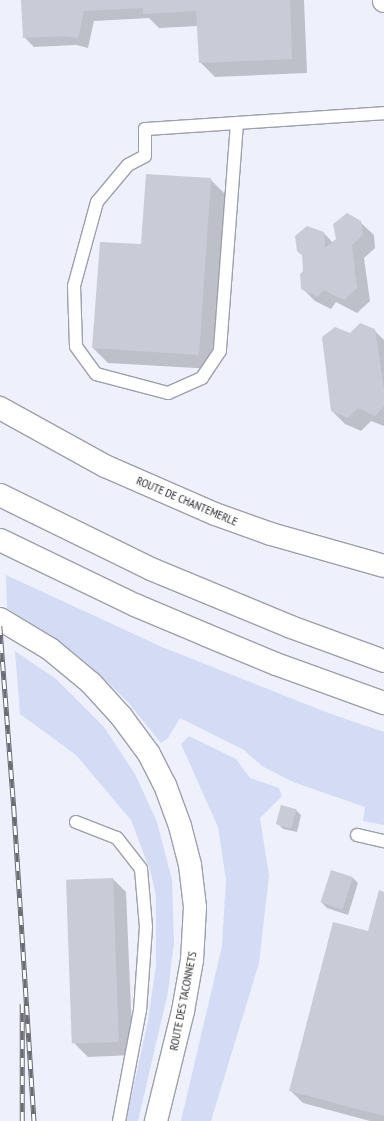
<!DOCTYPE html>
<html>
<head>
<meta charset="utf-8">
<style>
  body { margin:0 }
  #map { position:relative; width:384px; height:1121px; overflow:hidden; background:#eef1fc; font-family:"PT Sans Narrow",sans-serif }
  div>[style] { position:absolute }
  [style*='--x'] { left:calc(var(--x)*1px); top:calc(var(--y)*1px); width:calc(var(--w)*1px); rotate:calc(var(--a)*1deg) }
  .green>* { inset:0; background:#d3dbf5 }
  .shadow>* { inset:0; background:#0003 }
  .building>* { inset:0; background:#c9ccd7; transform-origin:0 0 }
  .roads { filter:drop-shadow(1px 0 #9da0aa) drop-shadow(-1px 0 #9da0aa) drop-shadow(0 1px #9da0aa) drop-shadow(0 -1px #9da0aa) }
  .service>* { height:12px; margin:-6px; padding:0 6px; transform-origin:6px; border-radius:6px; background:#fff }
  .minor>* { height:22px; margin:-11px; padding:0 11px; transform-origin:11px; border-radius:11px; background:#fff }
  .tertiary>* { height:22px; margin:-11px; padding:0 11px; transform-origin:11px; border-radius:11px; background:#fff }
  .motorway>* { height:22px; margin:-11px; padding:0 11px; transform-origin:11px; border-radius:11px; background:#fff }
  .rail>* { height:4.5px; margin-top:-2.25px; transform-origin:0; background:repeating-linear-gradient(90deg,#fff 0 9px,#6a6c73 0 18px); box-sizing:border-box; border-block:1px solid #6a6c73 }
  span { translate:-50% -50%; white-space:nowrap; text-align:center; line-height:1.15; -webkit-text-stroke:3px #fff; paint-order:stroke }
  .street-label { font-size:12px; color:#2d2e33 }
</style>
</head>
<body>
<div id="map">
  <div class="green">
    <i style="clip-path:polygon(6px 575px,162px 647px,331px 714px,384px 732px,384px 825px,363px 821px,365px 807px,293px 782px,262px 766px,244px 750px,180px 718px,168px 738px,161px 743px,127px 701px,96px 671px,68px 648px,7px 608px)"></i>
    <i style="clip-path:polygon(15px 651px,56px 679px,104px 727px,135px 774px,157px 822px,172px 880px,174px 942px,168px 992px,138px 1121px,126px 1121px,148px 1021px,156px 966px,156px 896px,151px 873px,131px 820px,76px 755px,20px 714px)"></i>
    <i style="clip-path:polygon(189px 736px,236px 759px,250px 778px,279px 788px,282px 796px,260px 818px,269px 876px,259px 963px,211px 1121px,181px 1121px,222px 946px,226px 880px,218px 827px,181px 744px)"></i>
  </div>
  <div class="shadow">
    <i style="clip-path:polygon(22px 0,304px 0,307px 73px,215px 77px,200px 62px,198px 26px,159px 28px,149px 18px,94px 21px,88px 48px,76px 45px,34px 47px,24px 37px)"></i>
    <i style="clip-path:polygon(210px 179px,225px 194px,213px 369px,108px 363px,93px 348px,142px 246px)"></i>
    <i style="clip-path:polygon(360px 222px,374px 235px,375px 248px,364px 258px,370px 301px,357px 313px,336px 302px,331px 309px,315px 301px,302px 288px,304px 272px,303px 256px,297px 251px,323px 232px,333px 243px)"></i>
    <i style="clip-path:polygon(374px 330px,384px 340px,384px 426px,371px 421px,361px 431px,345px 424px,332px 411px,350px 334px)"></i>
    <i style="clip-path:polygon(282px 806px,296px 810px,301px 815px,297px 832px,283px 829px,277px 823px)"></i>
    <i style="clip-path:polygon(353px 878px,358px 883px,348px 915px,327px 908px,322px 903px)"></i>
    <i style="clip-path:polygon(113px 879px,126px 892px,133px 1055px,88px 1057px,75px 1044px,68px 881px)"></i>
    <i style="clip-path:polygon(384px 893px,384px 1121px,370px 1121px,303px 1103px,290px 1090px,369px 932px)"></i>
  </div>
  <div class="building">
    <i style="clip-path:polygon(21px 0,290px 0,292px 59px,199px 63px,196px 11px,143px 14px,143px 8px,84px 11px,78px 38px,65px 36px,23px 38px)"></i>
    <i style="clip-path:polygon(146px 174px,211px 178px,199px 355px,92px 348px,100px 242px,141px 244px)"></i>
    <i style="clip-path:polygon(347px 213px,361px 221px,363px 235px,352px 245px,357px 288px,344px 300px,323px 290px,318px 297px,301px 289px,300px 274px,303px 271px,302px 254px,297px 251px,295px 236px,307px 226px,324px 232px,325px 248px,336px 239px,333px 224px)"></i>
    <i style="clip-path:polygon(360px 323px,375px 329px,384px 390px,384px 406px,375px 416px,358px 408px,348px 418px,331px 411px,322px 337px,335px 327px,350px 333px)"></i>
    <i style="left:281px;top:805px;width:16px;height:20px;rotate:15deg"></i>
    <i style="left:331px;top:870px;width:23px;height:34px;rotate:18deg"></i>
    <i style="left:113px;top:878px;width:164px;height:47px;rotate:88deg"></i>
    <i style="clip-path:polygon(379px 890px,384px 892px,384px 1116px,289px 1091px,333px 922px,368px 931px)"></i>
  </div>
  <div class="roads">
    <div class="service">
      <i style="--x:237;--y:123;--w:229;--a:94.3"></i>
      <i style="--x:220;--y:351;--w:32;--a:124"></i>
      <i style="--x:202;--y:378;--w:37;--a:156"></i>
      <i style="--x:168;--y:393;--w:74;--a:-165.2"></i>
      <i style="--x:96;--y:374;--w:34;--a:-126"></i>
      <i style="--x:76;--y:346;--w:60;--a:-91.9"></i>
      <i style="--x:74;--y:286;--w:87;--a:-74.7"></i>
      <i style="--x:97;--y:202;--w:48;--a:-50"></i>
      <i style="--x:128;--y:165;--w:19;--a:-28"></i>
      <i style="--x:145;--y:156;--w:27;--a:-90"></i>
      <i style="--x:145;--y:129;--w:240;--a:-3.8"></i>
      <i style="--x:76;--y:822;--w:44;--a:21.3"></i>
      <i style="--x:117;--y:838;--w:39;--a:52"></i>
      <i style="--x:141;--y:869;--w:58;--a:85.1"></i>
      <i style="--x:146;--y:927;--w:83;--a:94.1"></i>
      <i style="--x:140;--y:1010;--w:113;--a:100.7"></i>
      <i style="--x:357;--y:835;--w:28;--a:13"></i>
    </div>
    <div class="minor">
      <i style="--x:384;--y:0;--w:1;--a:90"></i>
    </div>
    <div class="tertiary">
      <i style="--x:0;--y:408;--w:120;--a:28.9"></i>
      <i style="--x:105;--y:466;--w:120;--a:23.6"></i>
      <i style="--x:215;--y:514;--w:59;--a:19.7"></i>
      <i style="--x:271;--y:534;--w:117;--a:15.8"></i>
      <i style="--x:0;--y:619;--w:58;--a:31"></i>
      <i style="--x:50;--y:649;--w:53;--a:39.7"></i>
      <i style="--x:91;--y:683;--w:45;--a:47.7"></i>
      <i style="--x:121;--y:716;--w:47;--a:53.6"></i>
      <i style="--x:149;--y:754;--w:35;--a:63"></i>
      <i style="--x:165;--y:785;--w:44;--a:69.9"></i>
      <i style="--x:180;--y:826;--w:40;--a:75.6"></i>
      <i style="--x:190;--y:865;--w:42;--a:83.2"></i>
      <i style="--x:195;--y:907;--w:53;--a:93.2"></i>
      <i style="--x:192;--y:960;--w:52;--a:100"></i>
      <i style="--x:183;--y:1011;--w:113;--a:103.8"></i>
    </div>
    <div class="motorway">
      <i style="--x:0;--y:495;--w:168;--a:26.1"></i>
      <i style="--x:151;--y:569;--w:152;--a:22.5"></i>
      <i style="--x:291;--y:627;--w:99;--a:20.1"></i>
      <i style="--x:0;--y:540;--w:150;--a:25.7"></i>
      <i style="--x:135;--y:605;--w:77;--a:22.9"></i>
      <i style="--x:206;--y:635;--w:76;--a:22.5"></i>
      <i style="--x:276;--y:664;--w:115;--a:19.9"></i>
    </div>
  </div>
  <div class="rail">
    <i style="--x:0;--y:626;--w:183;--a:85.6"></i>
    <i style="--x:14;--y:808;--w:314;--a:86.3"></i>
    <i style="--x:22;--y:1121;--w:117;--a:-90"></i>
  </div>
  <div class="street-label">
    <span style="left:187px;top:501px;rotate:23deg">ROUTE DE CHANTEMERLE</span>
    <span style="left:183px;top:1001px;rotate:-79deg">ROUTE DES TACONNETS</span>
  </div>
</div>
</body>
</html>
